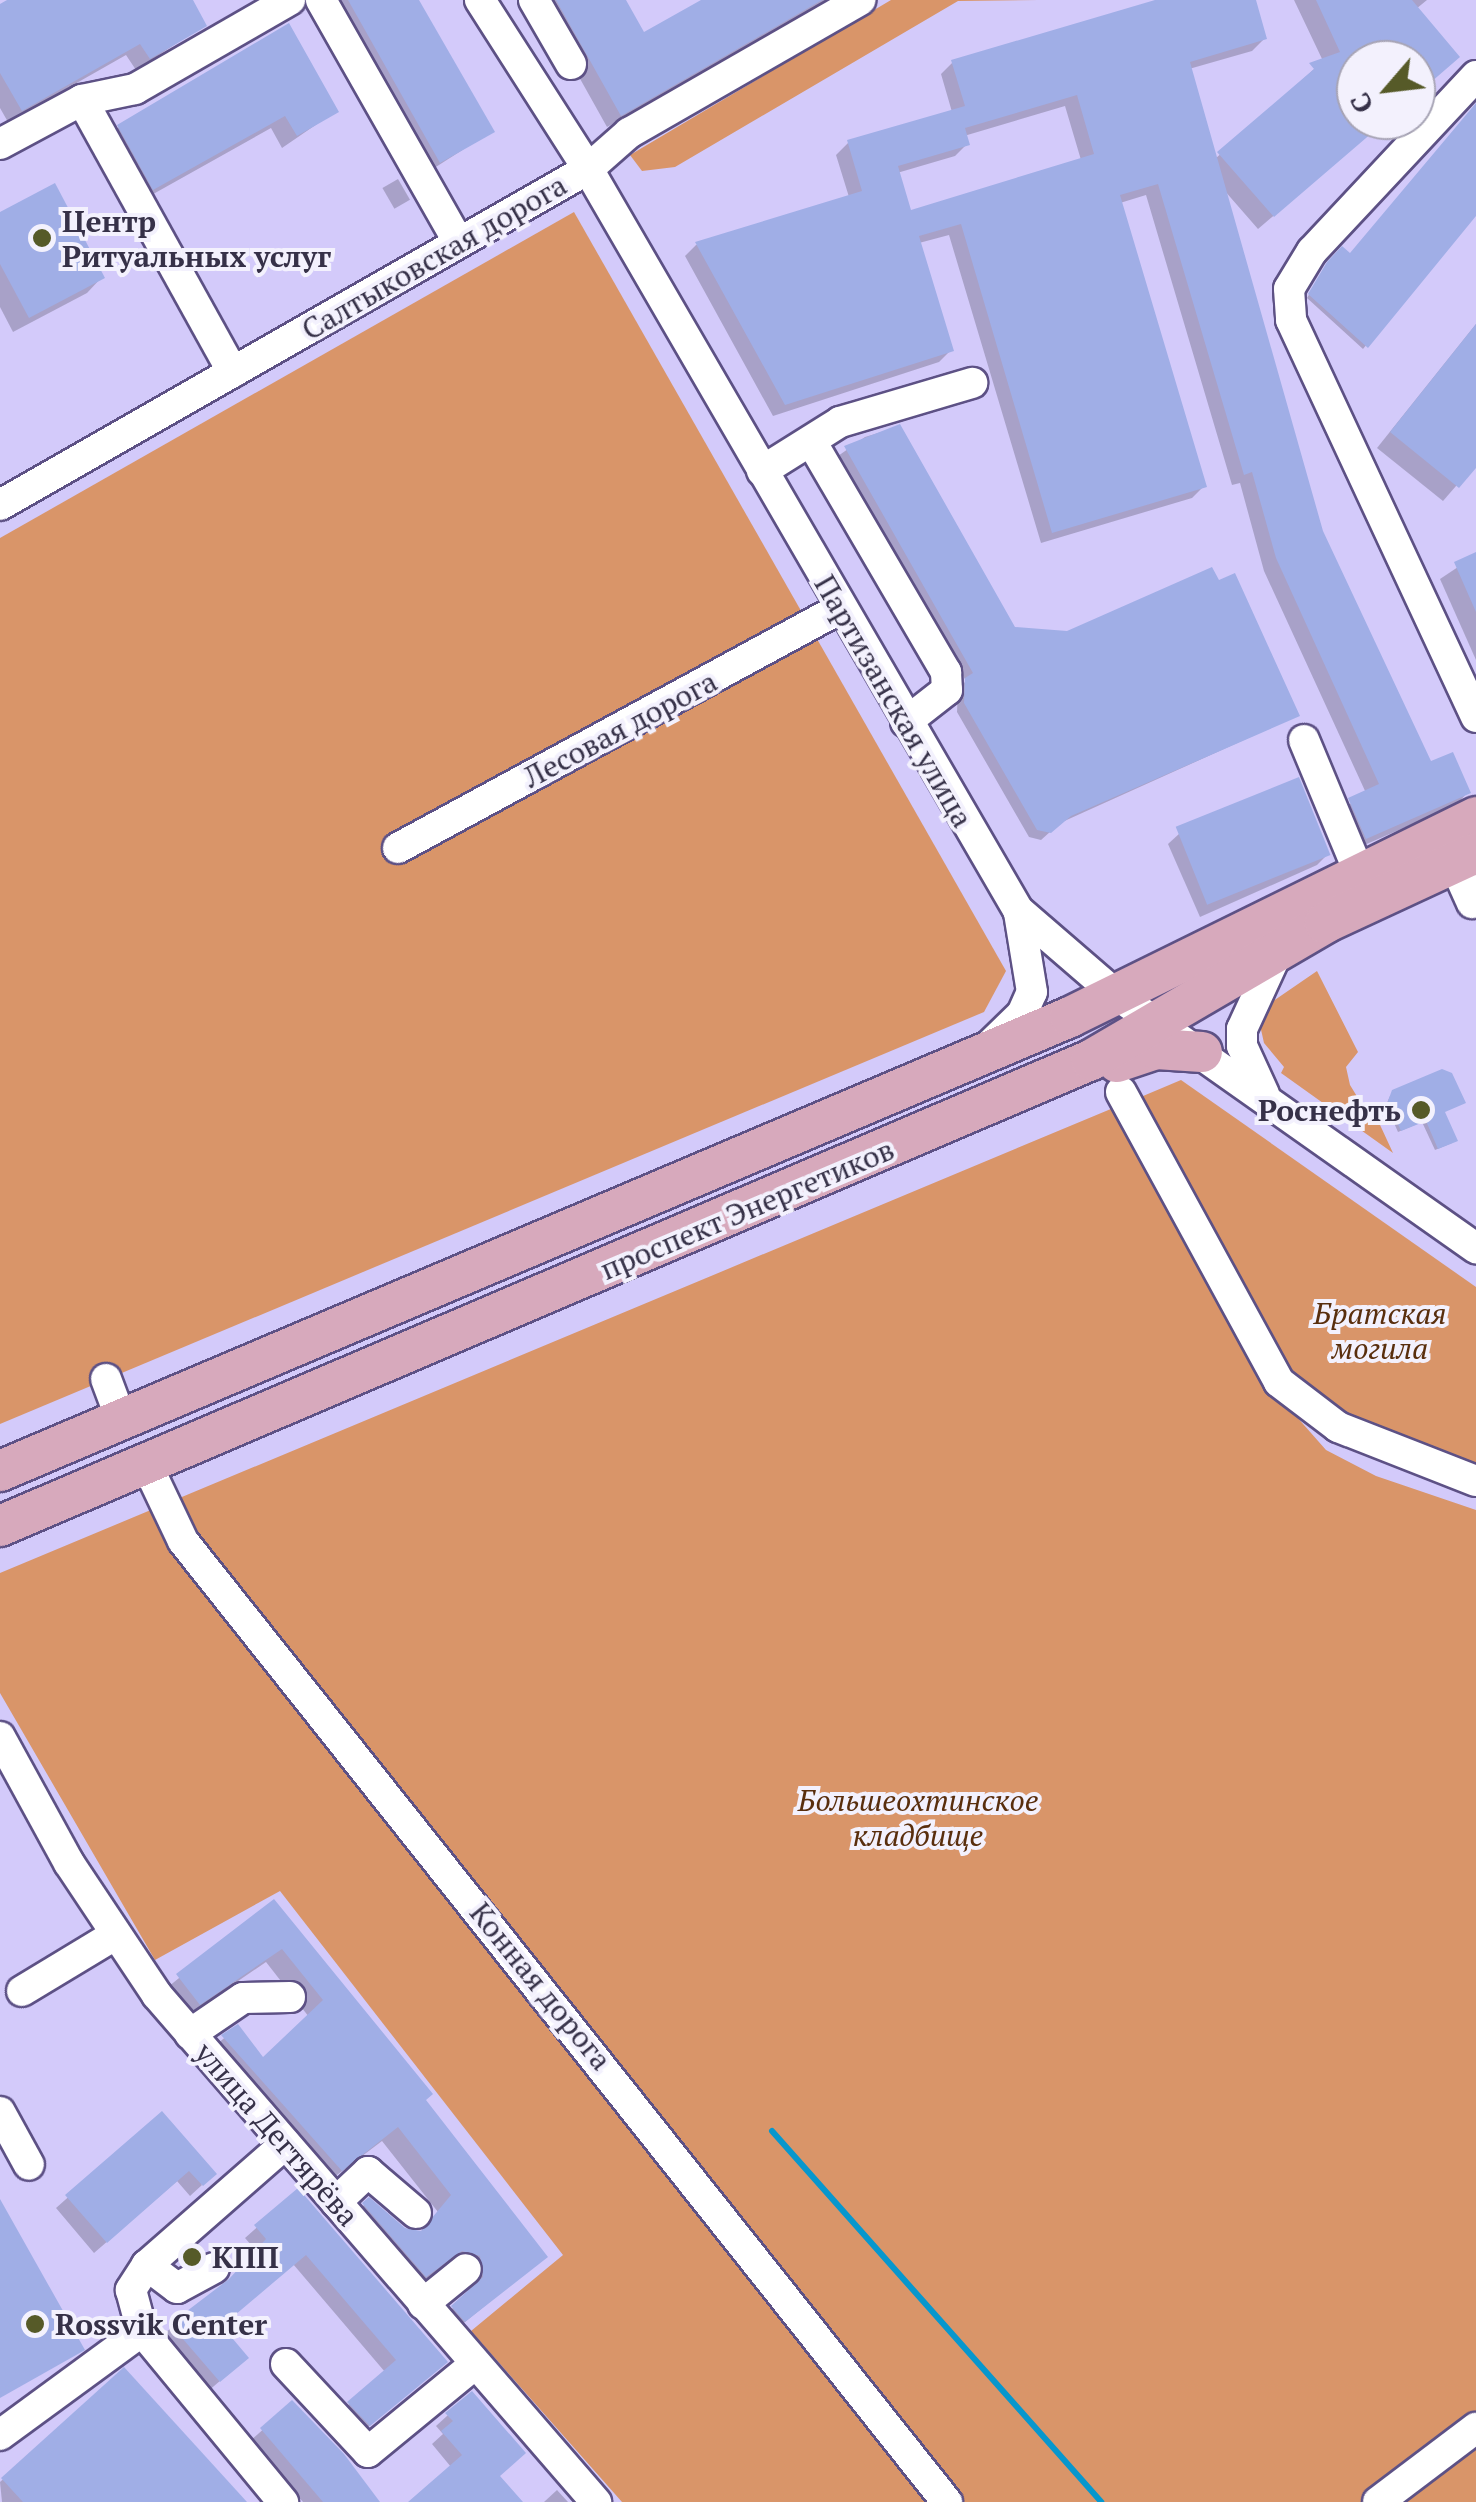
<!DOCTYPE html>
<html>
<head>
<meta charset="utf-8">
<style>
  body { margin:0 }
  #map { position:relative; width:1476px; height:2502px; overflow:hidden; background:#d3cafa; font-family:"PT Serif",serif }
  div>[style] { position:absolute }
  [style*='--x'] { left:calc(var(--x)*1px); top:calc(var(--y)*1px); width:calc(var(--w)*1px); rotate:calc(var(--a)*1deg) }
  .green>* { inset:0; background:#d99569 }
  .shadow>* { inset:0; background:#0003; transform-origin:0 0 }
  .stream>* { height:6px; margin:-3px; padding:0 3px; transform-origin:3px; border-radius:3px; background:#0797cd }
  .building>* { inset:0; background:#a0aee6; transform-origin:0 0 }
  .roads { filter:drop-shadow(2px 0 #5d5185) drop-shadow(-2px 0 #5d5185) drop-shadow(0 2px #5d5185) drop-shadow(0 -2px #5d5185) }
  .minor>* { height:30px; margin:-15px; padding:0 15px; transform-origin:15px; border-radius:15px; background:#fff }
  .major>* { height:40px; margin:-20px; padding:0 20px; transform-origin:20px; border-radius:20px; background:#d7a9bc }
  .dots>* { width:28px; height:28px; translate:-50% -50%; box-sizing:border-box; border:5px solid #f3f1fd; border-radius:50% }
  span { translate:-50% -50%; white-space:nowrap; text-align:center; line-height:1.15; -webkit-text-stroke:8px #f3f1fd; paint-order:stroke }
  .poi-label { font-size:30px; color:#363148; font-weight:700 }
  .left { translate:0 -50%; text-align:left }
  .right { translate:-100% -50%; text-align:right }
  .street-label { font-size:30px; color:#363148 }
  .park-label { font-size:30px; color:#592e0d; font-style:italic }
  .north { position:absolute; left:1336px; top:40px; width:100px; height:100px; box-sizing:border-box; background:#f3f1fd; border:2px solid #a7a4b5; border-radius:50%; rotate:242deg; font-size:28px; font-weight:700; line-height:40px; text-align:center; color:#363148 }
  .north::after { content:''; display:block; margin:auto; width:35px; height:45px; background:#565a28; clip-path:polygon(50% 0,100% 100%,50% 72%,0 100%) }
</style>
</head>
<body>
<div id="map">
  <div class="green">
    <i style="clip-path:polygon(891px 0,1038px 0,958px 1px,675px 167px,642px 171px,630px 155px)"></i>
    <i style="clip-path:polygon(574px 212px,1006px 971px,984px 1012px,0 1424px,0 538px)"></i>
    <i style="clip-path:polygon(1317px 971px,1358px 1052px,1346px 1067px,1350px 1085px,1369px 1116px,1375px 1114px,1393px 1153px,1281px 1073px,1284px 1067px,1264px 1043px,1260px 1025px,1269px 1004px)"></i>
    <i style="clip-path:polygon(1181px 1080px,1476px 1287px,1476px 1468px,1346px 1419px,1289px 1373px,1136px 1099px)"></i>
    <i style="clip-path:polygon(1118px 1106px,1267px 1383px,1326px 1450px,1376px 1476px,1476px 1510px,1476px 2502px,622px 2502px,471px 2331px,563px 2255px,280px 1891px,155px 1960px,0 1693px,0 1573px)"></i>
  </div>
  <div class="shadow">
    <i style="clip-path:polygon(17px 0,190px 0,204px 25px,136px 70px,126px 55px,8px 122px,0 108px,0 10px)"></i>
    <i style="clip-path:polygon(331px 0,416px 0,492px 131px,428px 172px)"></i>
    <i style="clip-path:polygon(536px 0,623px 0,643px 36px,706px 0,829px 0,607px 127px)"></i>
    <i style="clip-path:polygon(evenodd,1164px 0,1253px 0,1264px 39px,1252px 51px,1189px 69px,1215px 159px,1323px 61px,1294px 0,1427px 0,1416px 9px,1416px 94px,1416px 60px,1356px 60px,1356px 120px,1385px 120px,1258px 229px,1224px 190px,1321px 532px,1429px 765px,1468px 792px,1456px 805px,1353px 850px,1338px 812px,1366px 793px,1264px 571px,1240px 483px,1232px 485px,1146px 195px,1120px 203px,1204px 486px,1192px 498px,1041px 543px,949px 235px,919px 243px,951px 350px,939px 362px,773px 416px,685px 256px,696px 245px,849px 197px,836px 155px,848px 143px,952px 112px,941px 74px,953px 62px,1164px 0,1065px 106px,1081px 160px,910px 213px,897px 173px,955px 156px,967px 144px,964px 136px,1065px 106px)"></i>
    <i style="clip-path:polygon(1476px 108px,1476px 212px,1363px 349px,1307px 298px,1325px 268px,1350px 256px)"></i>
    <i style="clip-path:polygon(336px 111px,282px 148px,271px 128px,139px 202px,105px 141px,119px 127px)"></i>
    <i style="left:398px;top:179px;width:24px;height:18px;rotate:60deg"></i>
    <i style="clip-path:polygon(0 215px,102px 277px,87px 293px,13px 332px,0 307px)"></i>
    <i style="clip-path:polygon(1476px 324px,1476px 463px,1443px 501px,1377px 448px)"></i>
    <i style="clip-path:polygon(898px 427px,1014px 630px,1297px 716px,1060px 823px,1041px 840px,1029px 837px,957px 712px,958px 689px,966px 681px,838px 456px,865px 437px)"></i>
    <i style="clip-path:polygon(1476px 555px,1476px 660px,1440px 579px)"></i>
    <i style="clip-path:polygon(1180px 833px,1328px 854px,1317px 865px,1200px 917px,1168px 844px)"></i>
    <i style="clip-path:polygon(1390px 1096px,1442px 1113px,1452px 1143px,1435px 1150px,1422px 1122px,1398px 1132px,1386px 1105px)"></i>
    <i style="clip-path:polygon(273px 1902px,545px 2257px,449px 2335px,438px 2322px,469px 2293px,465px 2271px,445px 2265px,410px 2290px,349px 2220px,369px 2200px,404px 2230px,420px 2233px,438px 2212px,382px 2141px,325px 2184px,208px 2052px,237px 2027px,263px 2061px,309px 2017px,266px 1962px,184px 2018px,163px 1991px)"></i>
    <i style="clip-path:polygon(162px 2114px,202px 2185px,190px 2196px,177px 2181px,94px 2253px,56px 2208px)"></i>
    <i style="clip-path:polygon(298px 2191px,433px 2373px,357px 2436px,337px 2415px,385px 2372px,293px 2264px,220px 2327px,234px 2369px,207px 2392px,160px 2337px,228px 2282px,257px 2252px,245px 2238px)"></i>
    <i style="clip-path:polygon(124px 2371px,244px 2502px,2px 2502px,0 2482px)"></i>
    <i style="clip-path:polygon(471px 2394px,497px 2477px,519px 2502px,412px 2502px,451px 2467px,432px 2444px,443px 2434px,436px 2426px)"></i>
    <i style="clip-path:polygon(292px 2404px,377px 2502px,303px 2502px,250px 2441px)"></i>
    <i style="clip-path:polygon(557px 2490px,568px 2502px,544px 2502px)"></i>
  </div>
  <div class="stream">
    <i style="--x:772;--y:2131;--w:496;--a:48.4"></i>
  </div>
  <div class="building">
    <i style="clip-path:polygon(7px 0,193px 0,207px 26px,150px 59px,140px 44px,22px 111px,0 73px,0 4px)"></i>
    <i style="clip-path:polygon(348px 0,419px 0,495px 132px,440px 163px)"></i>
    <i style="clip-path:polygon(556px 0,626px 0,644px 32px,701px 0,822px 0,621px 116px)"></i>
    <i style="clip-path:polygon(evenodd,1155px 0,1256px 0,1267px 39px,1190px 62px,1323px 531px,1431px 761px,1453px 752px,1471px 793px,1366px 839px,1348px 798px,1379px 784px,1276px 558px,1252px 472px,1244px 475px,1158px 184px,1120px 195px,1207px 487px,1052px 533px,961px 224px,919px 236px,954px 351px,785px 405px,695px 242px,862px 191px,847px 140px,965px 106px,951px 60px,1155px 0,1077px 95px,1094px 154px,911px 210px,898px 166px,970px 145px,965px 128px,1077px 95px)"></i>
    <i style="clip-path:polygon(1316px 0,1412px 0,1460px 57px,1416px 95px,1416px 60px,1356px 60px,1356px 120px,1387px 120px,1274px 217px,1217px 152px,1314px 69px,1309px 63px,1340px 52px)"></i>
    <i style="clip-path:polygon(289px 23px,339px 112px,297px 136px,285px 116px,153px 190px,117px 125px)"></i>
    <i style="clip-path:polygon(1476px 103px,1476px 216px,1368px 348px,1308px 294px,1327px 262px,1342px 246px,1350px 253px)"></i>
    <i style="clip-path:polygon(55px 183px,105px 278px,29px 318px,0 264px,0 212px)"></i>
    <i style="clip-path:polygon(1476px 324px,1476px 468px,1459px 488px,1390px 432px)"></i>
    <i style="clip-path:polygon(900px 424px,1015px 627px,1067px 631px,1212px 567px,1219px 580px,1235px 573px,1300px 716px,1071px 816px,1051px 833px,1037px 830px,964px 703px,965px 678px,973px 673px,844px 446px)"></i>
    <i style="clip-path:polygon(1476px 552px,1476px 612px,1454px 562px)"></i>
    <i style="left:1299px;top:777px;width:84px;height:133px;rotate:68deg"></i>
    <i style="clip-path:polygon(1442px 1069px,1452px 1073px,1466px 1103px,1445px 1112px,1458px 1141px,1438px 1149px,1426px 1121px,1401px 1131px,1388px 1101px,1392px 1090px)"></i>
    <i style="clip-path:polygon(274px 1899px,433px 2094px,426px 2100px,548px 2257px,465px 2322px,451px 2306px,483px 2277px,480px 2256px,462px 2251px,426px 2277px,362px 2203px,369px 2197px,405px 2228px,421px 2231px,451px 2195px,398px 2127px,342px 2171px,221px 2035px,238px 2024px,263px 2057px,323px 2000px,282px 1949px,200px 2005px,176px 1974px)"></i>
    <i style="clip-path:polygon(162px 2111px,217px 2174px,203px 2186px,189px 2171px,107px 2243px,65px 2195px)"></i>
    <i style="clip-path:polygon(298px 2188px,448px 2362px,370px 2426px,347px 2402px,396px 2360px,306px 2255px,222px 2326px,249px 2358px,220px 2382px,170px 2324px,229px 2279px,266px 2239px,254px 2225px)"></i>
    <i style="clip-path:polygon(0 2199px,85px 2350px,0 2398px)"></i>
    <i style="clip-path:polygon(124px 2367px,247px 2502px,23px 2502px,1px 2478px)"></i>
    <i style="clip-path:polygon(472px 2391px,526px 2453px,500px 2476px,523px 2502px,408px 2502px,462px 2455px,441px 2431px,453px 2421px,445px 2413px)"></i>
    <i style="clip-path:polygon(292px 2400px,344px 2454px,380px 2502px,323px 2502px,260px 2428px)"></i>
  </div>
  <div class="roads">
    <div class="minor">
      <i style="--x:321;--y:0;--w:279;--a:60.4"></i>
      <i style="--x:480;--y:0;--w:201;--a:57.4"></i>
      <i style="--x:588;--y:169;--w:857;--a:59.87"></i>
      <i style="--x:1018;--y:910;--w:127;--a:40.8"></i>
      <i style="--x:1114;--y:993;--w:443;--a:35.2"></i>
      <i style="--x:534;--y:0;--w:74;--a:60"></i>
      <i style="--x:1476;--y:76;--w:240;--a:133.1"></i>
      <i style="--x:1312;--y:251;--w:44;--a:121.2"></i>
      <i style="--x:1289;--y:289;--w:31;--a:86"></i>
      <i style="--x:1291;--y:320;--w:438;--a:65"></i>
      <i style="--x:82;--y:100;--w:311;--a:61"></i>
      <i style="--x:0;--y:144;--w:93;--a:-28.2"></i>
      <i style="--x:82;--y:100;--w:54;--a:-11.7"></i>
      <i style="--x:135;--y:89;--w:179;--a:-29.9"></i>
      <i style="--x:811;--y:441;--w:268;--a:59.7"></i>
      <i style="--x:946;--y:672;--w:18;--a:87"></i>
      <i style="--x:947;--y:690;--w:52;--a:142"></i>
      <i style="--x:762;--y:471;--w:92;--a:-32.1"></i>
      <i style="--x:840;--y:422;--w:138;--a:-16.5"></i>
      <i style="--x:0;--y:505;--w:677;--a:-29.74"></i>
      <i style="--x:588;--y:169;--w:55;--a:-41.3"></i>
      <i style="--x:629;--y:133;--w:267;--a:-29.9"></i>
      <i style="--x:1304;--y:740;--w:141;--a:67.4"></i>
      <i style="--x:398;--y:848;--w:504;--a:-28.45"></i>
      <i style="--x:1454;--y:863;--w:44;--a:65.8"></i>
      <i style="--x:991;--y:1044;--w:43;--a:-44.1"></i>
      <i style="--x:1022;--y:1014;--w:24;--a:-66"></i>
      <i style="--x:1032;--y:992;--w:80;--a:-99.3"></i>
      <i style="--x:1121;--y:1092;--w:330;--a:61.4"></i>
      <i style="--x:1279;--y:1382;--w:74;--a:37.3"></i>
      <i style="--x:1338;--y:1427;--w:148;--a:21.4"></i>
      <i style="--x:1264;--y:1094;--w:53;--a:-114.6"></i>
      <i style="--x:1242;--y:1046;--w:17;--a:-90"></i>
      <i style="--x:1242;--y:1029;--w:84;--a:-65.3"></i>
      <i style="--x:106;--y:1379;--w:43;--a:69.4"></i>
      <i style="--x:146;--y:1463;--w:86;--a:64.6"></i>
      <i style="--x:183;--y:1541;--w:1228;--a:51.52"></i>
      <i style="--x:0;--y:1737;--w:144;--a:61.3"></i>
      <i style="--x:69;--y:1863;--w:159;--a:56.3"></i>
      <i style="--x:157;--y:1995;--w:671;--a:49.11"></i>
      <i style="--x:22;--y:1991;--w:109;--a:-31.1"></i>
      <i style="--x:190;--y:2034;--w:64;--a:-34.2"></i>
      <i style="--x:243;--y:1998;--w:47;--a:-1.2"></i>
      <i style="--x:0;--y:2112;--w:60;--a:61.3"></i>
      <i style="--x:336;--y:2202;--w:44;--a:-43.2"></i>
      <i style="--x:368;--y:2172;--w:63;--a:40.5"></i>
      <i style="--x:147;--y:2265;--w:30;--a:123"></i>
      <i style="--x:131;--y:2290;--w:42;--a:75"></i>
      <i style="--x:142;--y:2331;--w:222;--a:50.5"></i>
      <i style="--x:214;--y:2268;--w:42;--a:151.6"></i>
      <i style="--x:177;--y:2288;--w:38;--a:-143"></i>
      <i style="--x:147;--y:2265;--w:184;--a:-41.2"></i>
      <i style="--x:423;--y:2304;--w:55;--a:-39.1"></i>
      <i style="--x:286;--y:2364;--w:120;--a:47"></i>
      <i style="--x:368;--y:2452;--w:139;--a:-39.4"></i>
      <i style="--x:0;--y:2435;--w:176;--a:-36.2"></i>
      <i style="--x:1378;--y:2502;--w:123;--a:-37.1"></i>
    </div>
    <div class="major">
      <i style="--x:1117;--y:1062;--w:41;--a:-18.4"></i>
      <i style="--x:1156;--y:1049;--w:46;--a:3.7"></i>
      <i style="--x:0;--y:1471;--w:1162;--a:-22.99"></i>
      <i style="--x:1070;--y:1017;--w:453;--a:-26.2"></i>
      <i style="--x:0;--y:1526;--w:1186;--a:-23.13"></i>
      <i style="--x:1091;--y:1060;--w:271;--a:-30.3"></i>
      <i style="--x:1325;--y:923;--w:166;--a:-24.9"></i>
    </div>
  </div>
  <div class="dots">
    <i style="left:42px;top:238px;background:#565a28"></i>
    <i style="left:1421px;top:1110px;background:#565a28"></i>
    <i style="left:192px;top:2257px;background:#565a28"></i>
    <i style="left:35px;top:2324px;background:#565a28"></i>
  </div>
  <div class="poi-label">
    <span class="left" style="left:62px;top:238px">Центр<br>Ритуальных услуг</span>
    <span class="right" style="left:1401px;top:1110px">Роснефть</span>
    <span class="left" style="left:212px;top:2257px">КПП</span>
    <span class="left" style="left:55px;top:2324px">Rossvik Center</span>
  </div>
  <div class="street-label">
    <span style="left:434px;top:257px;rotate:-30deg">Салтыковская дорога</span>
    <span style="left:894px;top:701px;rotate:60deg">Партизанская улица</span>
    <span style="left:620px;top:729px;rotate:-28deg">Лесовая дорога</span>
    <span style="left:747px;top:1209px;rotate:-23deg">проспект Энергетиков</span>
    <span style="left:541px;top:1986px;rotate:51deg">Конная дорога</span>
    <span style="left:277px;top:2134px;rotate:49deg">улица Дегтярёва</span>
  </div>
  <div class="park-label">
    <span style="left:1380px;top:1330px">Братская<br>могила</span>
    <span style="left:918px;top:1817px">Большеохтинское<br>кладбище</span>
  </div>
  <div class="north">С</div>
</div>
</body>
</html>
